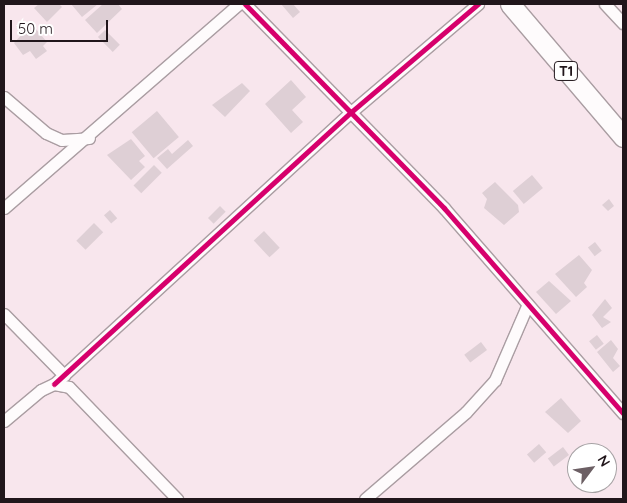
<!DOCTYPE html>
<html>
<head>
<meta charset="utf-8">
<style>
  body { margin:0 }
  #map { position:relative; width:627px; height:503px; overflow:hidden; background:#f8e6ed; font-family:Quicksand,sans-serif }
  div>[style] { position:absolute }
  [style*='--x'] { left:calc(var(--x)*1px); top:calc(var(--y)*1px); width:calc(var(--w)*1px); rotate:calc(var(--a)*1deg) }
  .building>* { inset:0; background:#decfd5; transform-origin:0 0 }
  .roads { filter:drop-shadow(1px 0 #aa9da2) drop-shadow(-1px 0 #aa9da2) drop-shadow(0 1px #aa9da2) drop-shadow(0 -1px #aa9da2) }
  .minor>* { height:11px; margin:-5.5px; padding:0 5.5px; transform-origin:5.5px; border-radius:5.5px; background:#fefbfc }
  .trunk>* { height:19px; margin:-9.5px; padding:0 9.5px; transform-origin:9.5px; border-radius:9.5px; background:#fefbfc }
  .cycleway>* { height:5px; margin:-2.5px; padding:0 2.5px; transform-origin:2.5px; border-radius:2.5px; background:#d6006c }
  span { translate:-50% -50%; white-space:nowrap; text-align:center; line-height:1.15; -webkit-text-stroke:5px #fff; paint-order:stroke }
  .shield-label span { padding:1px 4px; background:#fff; border:1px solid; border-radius:4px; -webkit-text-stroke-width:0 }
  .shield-label { font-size:14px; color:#21161b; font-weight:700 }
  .frame { position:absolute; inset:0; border:5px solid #21161b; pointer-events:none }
  .north { position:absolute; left:567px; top:443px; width:50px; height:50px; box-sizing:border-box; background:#fff; border:1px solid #a6a2a4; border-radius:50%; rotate:59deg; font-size:14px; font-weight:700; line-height:20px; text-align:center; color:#21161b }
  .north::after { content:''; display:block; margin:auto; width:18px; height:22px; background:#6c5f64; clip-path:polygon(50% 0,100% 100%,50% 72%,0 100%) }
  .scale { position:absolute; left:10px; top:20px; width:98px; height:22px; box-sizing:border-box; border:2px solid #21161b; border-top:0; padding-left:6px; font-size:15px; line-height:18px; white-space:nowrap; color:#21161b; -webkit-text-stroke:4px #fff; paint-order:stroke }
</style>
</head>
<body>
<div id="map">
  <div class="building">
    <i style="clip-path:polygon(39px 4px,59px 4px,62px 7px,47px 22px,34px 8px)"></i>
    <i style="clip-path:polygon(71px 4px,98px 4px,82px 17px)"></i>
    <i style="clip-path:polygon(103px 4px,118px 4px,122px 9px,97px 33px,85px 20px)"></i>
    <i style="clip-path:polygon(281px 4px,293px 4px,300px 12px,293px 18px)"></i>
    <i style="clip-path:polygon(36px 29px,47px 42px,43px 46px,47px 51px,36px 59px,30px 51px,23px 55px,14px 43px,25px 31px,30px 34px)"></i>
    <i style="left:105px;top:30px;width:21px;height:10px;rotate:45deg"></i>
    <i style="clip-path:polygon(291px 80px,306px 97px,292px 110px,303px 122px,291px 133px,265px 104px)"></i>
    <i style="clip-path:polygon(242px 83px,250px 91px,225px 117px,212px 105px)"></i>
    <i style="left:157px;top:111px;width:34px;height:33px;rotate:50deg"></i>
    <i style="clip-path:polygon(131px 139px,145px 156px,139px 161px,145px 167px,131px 180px,107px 155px)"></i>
    <i style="clip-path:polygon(188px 140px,193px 146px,167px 169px,157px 158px,168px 149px,172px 154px)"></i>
    <i style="left:154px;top:165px;width:11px;height:29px;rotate:45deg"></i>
    <i style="left:532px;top:175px;width:17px;height:25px;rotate:50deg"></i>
    <i style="clip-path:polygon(495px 182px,518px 205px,519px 212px,504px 225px,484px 208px,487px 199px,482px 193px)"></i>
    <i style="clip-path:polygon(609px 199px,614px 206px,608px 211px,602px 205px)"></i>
    <i style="left:220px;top:206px;width:8px;height:17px;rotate:45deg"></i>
    <i style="left:110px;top:210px;width:11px;height:8px;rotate:49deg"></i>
    <i style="left:94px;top:223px;width:13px;height:25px;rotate:45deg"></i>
    <i style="left:264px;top:231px;width:23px;height:14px;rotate:47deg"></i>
    <i style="left:595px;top:242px;width:11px;height:9px;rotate:52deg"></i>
    <i style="clip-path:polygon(579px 255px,592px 270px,584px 283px,587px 287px,576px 297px,555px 274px)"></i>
    <i style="clip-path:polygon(549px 281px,571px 301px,556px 314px,536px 292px)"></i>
    <i style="clip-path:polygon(605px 299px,612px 308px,603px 317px,611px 322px,602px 328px,592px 315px)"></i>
    <i style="left:597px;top:335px;width:11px;height:10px;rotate:52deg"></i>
    <i style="clip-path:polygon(611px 340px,618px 349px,613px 358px,620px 366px,613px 372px,597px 352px)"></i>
    <i style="left:481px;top:342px;width:10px;height:21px;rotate:53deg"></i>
    <i style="clip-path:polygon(561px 398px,581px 421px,568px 433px,545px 412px)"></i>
    <i style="left:539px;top:444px;width:11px;height:16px;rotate:49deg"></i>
    <i style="left:563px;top:447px;width:10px;height:19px;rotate:53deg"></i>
  </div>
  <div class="roads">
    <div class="minor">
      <i style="--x:245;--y:4;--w:285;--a:45.7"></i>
      <i style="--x:444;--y:208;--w:272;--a:48.9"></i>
      <i style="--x:605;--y:4;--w:26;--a:47"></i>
      <i style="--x:4;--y:97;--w:55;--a:40.6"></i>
      <i style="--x:46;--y:133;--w:17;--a:24"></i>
      <i style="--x:62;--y:140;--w:27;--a:-4"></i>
      <i style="--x:4;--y:208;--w:311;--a:-41"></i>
      <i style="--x:4;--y:314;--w:86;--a:45.5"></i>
      <i style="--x:54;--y:384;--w:403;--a:-42.5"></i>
      <i style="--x:351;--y:112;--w:167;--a:-40.4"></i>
      <i style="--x:4;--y:421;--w:48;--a:-40"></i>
      <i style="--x:41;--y:390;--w:14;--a:-25"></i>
      <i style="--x:54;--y:384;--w:15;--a:11"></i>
      <i style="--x:69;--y:387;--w:156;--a:46"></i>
      <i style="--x:365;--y:499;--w:133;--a:-40.7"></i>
      <i style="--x:466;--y:412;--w:43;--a:-47.8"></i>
      <i style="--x:495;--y:380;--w:81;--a:-66.6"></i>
    </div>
    <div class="trunk">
      <i style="--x:510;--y:4;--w:175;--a:49.6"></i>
    </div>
  </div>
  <div class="cycleway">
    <i style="--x:245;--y:4;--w:285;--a:45.7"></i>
    <i style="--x:444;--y:208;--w:272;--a:48.9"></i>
    <i style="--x:54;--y:384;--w:403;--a:-42.5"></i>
    <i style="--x:351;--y:112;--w:167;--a:-40.4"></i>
  </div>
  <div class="shield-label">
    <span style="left:566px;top:71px">T1</span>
  </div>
  <div class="frame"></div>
  <div class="north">N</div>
  <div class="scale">50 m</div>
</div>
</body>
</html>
